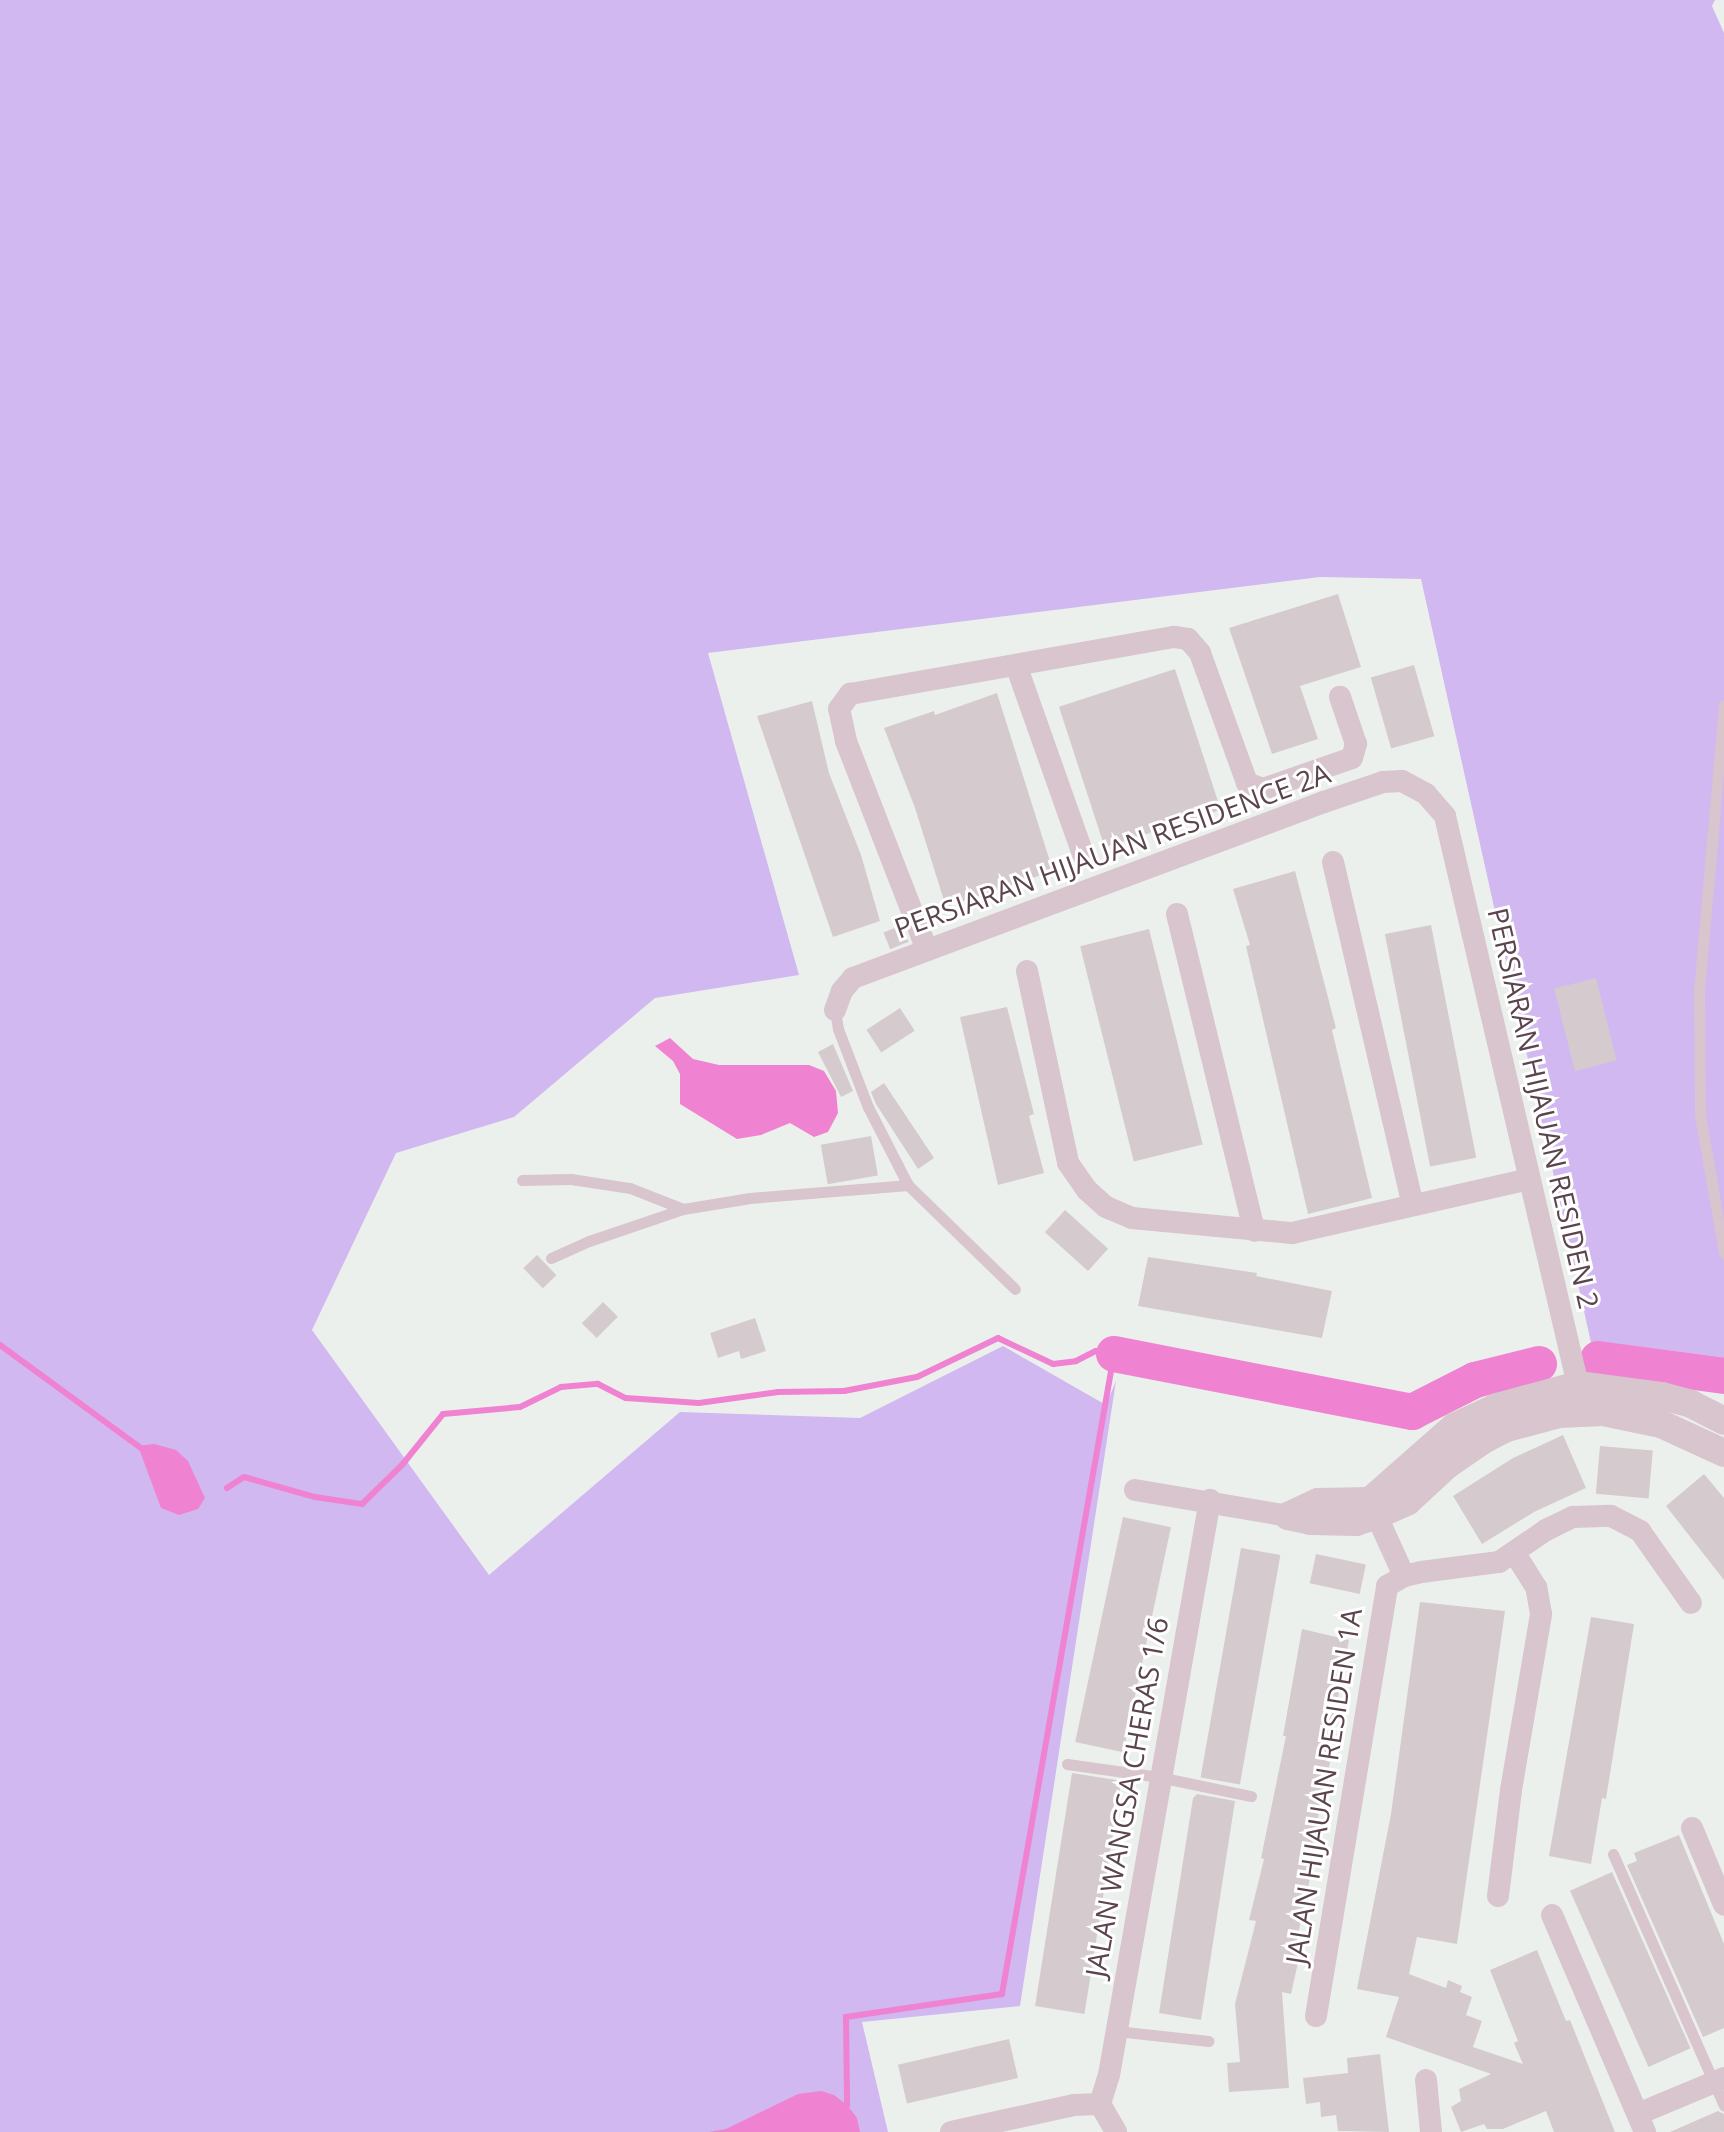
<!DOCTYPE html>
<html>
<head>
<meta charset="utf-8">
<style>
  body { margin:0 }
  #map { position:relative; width:1724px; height:2132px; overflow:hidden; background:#ecf0ec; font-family:"Open Sans",sans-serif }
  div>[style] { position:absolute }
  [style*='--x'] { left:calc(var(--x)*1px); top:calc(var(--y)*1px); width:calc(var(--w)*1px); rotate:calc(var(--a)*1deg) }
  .green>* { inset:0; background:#d1b8f0 }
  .water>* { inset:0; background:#ef83d1 }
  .stream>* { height:6px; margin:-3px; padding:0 3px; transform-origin:3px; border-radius:3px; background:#ef83d1 }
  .river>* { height:36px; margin:-18px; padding:0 18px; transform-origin:18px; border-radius:18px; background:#ef83d1 }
  .building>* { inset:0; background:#d5cbce; transform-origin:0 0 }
  .service>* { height:11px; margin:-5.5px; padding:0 5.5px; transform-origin:5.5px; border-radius:5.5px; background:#d8c5ce }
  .minor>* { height:22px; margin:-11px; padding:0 11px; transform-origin:11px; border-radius:11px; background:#d8c5ce }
  .tertiary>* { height:28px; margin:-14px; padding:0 14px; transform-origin:14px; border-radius:14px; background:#d8c5ce }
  span { translate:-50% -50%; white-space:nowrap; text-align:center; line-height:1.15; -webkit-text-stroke:6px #fff; paint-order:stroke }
  .street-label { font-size:28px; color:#5b444e }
</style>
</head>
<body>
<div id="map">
  <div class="green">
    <i style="clip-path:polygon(0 0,1715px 0,1712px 6px,1724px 33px,1724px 1361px,1592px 1347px,1421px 579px,1320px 577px,708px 653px,799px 975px,655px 998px,514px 1117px,396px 1153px,312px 1330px,489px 1575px,680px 1412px,860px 1418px,1003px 1346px,1106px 1405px,1116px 1381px,1020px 2006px,862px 2022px,888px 2132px,0 2132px)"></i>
  </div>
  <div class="water">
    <i style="clip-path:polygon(670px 1038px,693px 1059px,719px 1065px,809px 1065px,824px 1071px,836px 1091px,838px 1113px,828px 1132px,814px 1137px,790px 1123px,761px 1135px,737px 1139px,680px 1104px,680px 1074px,673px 1061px,655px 1046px)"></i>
    <i style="clip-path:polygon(154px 1444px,176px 1450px,188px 1461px,205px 1498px,198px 1509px,179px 1515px,161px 1508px,138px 1446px)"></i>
    <i style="clip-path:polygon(821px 2091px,834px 2095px,847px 2105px,857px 2118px,860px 2132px,709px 2132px,726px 2129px,798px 2094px)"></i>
  </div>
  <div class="stream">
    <i style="--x:0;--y:1345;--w:176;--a:36.2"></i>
    <i style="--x:227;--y:1488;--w:20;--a:-33"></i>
    <i style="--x:244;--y:1477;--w:74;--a:15.7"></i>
    <i style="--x:315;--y:1497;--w:48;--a:8.5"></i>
    <i style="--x:362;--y:1504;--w:56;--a:-44.3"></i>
    <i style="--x:402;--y:1465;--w:65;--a:-51.2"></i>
    <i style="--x:443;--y:1414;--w:77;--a:-5.2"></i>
    <i style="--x:520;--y:1407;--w:46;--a:-26"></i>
    <i style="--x:561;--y:1387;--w:37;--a:-5"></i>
    <i style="--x:598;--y:1384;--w:31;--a:27"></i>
    <i style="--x:626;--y:1398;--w:73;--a:3.9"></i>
    <i style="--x:699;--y:1403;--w:80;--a:-7.9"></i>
    <i style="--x:778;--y:1392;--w:66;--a:-0.9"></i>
    <i style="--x:844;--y:1391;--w:74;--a:-10.9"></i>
    <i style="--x:917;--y:1377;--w:90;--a:-25.7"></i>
    <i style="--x:998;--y:1338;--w:61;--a:25.3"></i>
    <i style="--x:1053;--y:1364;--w:23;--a:-7"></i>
    <i style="--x:1076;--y:1361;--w:22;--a:-27"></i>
    <i style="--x:1096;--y:1351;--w:18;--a:9"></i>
    <i style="--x:1114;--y:1354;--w:650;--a:99.93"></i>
    <i style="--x:1002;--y:1994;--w:158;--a:171.6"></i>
    <i style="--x:846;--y:2017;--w:88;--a:89.3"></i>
    <i style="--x:847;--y:2105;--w:5;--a:158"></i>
  </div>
  <div class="river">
    <i style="--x:1114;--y:1354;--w:304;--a:11"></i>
    <i style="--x:1412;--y:1412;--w:71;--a:-26.9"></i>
    <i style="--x:1475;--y:1380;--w:66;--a:-14"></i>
    <i style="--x:1598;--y:1359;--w:127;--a:7.7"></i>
  </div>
  <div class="building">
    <i style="clip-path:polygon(1338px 594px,1361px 667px,1300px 686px,1318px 739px,1272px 754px,1229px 628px)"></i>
    <i style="left:1414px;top:665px;width:74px;height:45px;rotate:74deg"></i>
    <i style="left:1175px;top:669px;width:148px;height:122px;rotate:72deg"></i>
    <i style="clip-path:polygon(997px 693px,1053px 871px,946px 907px,915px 808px,884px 728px,934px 711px,935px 715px)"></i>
    <i style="clip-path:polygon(812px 701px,829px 773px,861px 855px,880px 921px,833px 937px,757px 716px)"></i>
    <i style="clip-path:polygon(1295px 871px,1336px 1028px,1332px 1030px,1372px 1198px,1308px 1214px,1246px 946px,1250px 945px,1233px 889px)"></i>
    <i style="left:902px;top:925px;width:18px;height:20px;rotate:68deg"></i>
    <i style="left:1431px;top:925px;width:237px;height:47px;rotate:79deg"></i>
    <i style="left:1149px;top:929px;width:222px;height:71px;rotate:76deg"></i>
    <i style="left:1596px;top:978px;width:85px;height:43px;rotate:76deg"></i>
    <i style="clip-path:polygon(1007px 1007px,1034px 1114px,1029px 1116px,1044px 1173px,998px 1185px,960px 1017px)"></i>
    <i style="left:900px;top:1008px;width:27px;height:40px;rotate:57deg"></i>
    <i style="clip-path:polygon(833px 1044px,853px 1091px,841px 1097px,818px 1052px)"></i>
    <i style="clip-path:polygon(884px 1083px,934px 1158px,918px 1169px,876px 1104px,871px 1092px)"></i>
    <i style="left:871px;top:1136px;width:40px;height:51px;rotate:80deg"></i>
    <i style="left:1065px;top:1210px;width:58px;height:30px;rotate:42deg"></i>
    <i style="left:537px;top:1255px;width:28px;height:19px;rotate:46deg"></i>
    <i style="clip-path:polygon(1148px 1257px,1257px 1273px,1256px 1276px,1332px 1291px,1322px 1338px,1138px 1306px)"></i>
    <i style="left:603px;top:1302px;width:21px;height:30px;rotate:45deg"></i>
    <i style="clip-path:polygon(755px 1318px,766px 1351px,741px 1359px,739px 1351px,718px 1358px,710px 1333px)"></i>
    <i style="clip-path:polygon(1563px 1435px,1586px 1488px,1534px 1512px,1482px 1544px,1453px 1496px,1513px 1458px)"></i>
    <i style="left:1600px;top:1446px;width:53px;height:48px;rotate:5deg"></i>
    <i style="clip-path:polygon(1704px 1474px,1724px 1498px,1724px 1580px,1666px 1506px)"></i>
    <i style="left:1123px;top:1517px;width:49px;height:230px;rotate:12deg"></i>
    <i style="left:1241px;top:1548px;width:40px;height:233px;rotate:10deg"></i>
    <i style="left:1316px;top:1554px;width:51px;height:30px;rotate:12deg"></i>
    <i style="clip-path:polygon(1420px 1602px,1505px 1611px,1457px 1944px,1417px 1937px,1409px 1974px,1446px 1988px,1448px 1980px,1462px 1986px,1460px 1992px,1472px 1997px,1466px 2015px,1482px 2021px,1473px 2047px,1523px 2064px,1514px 2043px,1518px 2041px,1490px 1970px,1537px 1950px,1566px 2021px,1570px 2020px,1615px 2132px,1554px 2132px,1546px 2111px,1503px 2129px,1487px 2129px,1484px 2124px,1461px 2132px,1451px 2107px,1461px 2101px,1459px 2089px,1491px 2074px,1386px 2037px,1399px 1997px,1357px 1989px,1391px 1814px)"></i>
    <i style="clip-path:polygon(1591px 1617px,1634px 1624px,1606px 1799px,1602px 1798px,1591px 1864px,1549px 1856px)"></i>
    <i style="clip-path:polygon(1302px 1629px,1349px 1640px,1326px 1761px,1330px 1762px,1317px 1822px,1322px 1823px,1295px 1948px,1301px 1949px,1291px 1994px,1282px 1992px,1289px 2088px,1229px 2092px,1227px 2063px,1240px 2062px,1235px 2004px,1256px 1921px,1249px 1920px,1264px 1859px,1261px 1858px,1286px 1736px,1283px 1736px)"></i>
    <i style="left:1072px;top:1773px;width:50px;height:236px;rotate:9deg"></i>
    <i style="clip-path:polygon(1197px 1794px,1235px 1801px,1201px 2020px,1159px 2013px,1193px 1798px)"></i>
    <i style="clip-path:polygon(1679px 1835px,1724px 1944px,1724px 2028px,1703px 2037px,1627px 1865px,1637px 1861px,1634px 1853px)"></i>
    <i style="left:1612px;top:1872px;width:193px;height:46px;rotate:66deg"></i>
    <i style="left:1009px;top:2039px;width:40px;height:114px;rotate:77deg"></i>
    <i style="clip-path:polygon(1380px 2054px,1389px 2132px,1338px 2131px,1336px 2115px,1321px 2117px,1320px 2102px,1306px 2104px,1303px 2078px,1348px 2073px,1347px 2058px)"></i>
    <i style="clip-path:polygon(1718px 2111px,1724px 2114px,1724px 2132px,1670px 2132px)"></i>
  </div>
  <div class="service">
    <i style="--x:1724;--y:705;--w:287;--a:95"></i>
    <i style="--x:1699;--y:991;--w:124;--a:89.5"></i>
    <i style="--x:1700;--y:1115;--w:140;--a:80.1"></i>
    <i style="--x:835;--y:1010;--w:19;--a:81"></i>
    <i style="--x:838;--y:1029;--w:84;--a:69"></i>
    <i style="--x:868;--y:1107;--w:88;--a:62.9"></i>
    <i style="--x:908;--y:1185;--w:149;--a:44.2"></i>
    <i style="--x:522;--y:1180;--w:49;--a:-1.2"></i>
    <i style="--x:571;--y:1179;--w:60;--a:8.7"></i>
    <i style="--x:630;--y:1188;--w:57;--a:21.6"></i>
    <i style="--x:551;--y:1258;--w:42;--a:-24.1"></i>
    <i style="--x:589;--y:1241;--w:99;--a:-18.8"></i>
    <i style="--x:683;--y:1209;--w:68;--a:-9.3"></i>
    <i style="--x:750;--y:1198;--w:159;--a:-4.7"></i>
    <i style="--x:1067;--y:1764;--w:93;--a:8"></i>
    <i style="--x:1159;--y:1777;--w:94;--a:11.7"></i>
    <i style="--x:1613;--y:1854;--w:275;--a:66.2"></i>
    <i style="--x:1116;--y:2031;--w:93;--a:6.2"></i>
  </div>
  <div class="minor">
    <i style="--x:1016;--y:665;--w:201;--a:70.5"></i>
    <i style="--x:1333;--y:862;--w:352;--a:76.9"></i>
    <i style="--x:1177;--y:914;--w:326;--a:76.3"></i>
    <i style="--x:927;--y:950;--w:224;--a:-111.2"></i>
    <i style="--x:846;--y:741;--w:33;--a:-102"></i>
    <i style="--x:839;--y:709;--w:19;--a:-54"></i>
    <i style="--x:850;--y:694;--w:329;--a:-10"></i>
    <i style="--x:1174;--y:637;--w:14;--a:8"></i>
    <i style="--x:1188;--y:639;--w:18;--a:49"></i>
    <i style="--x:1200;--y:653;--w:138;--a:70.1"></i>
    <i style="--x:1247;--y:783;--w:17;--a:21"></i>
    <i style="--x:1263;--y:789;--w:94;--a:-19.2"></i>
    <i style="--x:1352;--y:758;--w:15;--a:-74"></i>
    <i style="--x:1356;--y:744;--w:50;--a:-108.8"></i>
    <i style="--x:1027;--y:971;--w:196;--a:77.9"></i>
    <i style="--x:1068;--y:1163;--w:33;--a:55"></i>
    <i style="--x:1087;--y:1190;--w:25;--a:42"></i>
    <i style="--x:1106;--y:1207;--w:28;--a:23"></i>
    <i style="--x:1132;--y:1218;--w:161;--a:5.4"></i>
    <i style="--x:1292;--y:1233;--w:243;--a:-12.8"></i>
    <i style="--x:835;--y:1010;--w:20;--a:-70"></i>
    <i style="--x:842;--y:991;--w:17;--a:-50"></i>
    <i style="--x:853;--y:978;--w:503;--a:-20.49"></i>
    <i style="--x:1324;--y:802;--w:62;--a:-18.7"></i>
    <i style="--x:1383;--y:782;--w:19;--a:-3"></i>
    <i style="--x:1402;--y:781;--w:27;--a:28"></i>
    <i style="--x:1426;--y:794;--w:29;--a:49"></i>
    <i style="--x:1445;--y:816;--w:598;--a:76.85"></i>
    <i style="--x:1135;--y:1490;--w:155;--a:9.6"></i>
    <i style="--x:1370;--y:1501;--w:82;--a:65.6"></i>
    <i style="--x:1692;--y:1828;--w:83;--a:67.4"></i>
    <i style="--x:1498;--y:1896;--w:107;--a:-83"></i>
    <i style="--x:1511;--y:1790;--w:179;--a:-80.3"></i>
    <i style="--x:1541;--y:1614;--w:27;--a:-100"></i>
    <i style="--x:1536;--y:1587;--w:41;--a:-122.2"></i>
    <i style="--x:1552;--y:1915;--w:236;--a:66.8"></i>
    <i style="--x:1316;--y:2016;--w:436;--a:-80.6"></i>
    <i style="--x:1387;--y:1586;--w:20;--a:-30"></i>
    <i style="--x:1404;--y:1576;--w:17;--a:-13"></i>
    <i style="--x:1421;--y:1572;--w:79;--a:-7.3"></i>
    <i style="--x:1499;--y:1562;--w:57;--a:-34.2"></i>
    <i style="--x:1546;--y:1530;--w:30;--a:-26"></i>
    <i style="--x:1573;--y:1517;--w:38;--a:-2"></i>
    <i style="--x:1611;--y:1516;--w:33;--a:27"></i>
    <i style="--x:1640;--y:1531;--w:88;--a:54.7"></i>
    <i style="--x:1426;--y:2080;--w:52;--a:84.5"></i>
    <i style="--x:1100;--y:2104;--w:30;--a:-73"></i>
    <i style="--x:1109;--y:2075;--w:584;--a:-80.04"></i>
    <i style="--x:1100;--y:2104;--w:32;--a:60"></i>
    <i style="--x:1638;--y:2114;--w:93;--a:-22.7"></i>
    <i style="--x:951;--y:2132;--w:126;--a:-12.4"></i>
    <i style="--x:1074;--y:2105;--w:26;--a:-2"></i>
  </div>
  <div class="tertiary">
    <i style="--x:1288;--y:1516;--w:33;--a:-25"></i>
    <i style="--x:1318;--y:1502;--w:52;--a:-1.1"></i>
    <i style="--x:1370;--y:1501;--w:112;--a:-41.4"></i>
    <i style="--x:1454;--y:1427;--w:47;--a:-24.9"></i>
    <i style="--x:1497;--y:1407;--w:84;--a:-15.2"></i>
    <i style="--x:1578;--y:1385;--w:85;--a:7.5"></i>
    <i style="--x:1662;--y:1396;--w:30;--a:15"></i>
    <i style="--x:1691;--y:1404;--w:37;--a:27"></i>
    <i style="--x:1288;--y:1516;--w:24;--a:12"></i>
    <i style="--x:1311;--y:1521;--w:45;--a:1.3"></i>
    <i style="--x:1356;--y:1522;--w:20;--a:-18"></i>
    <i style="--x:1375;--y:1516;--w:36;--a:-24"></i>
    <i style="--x:1408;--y:1501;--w:53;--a:-42.7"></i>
    <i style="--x:1447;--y:1465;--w:46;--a:-34.4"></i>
    <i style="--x:1485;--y:1439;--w:25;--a:-27"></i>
    <i style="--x:1507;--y:1428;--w:54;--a:-15.1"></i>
    <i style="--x:1559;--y:1414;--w:44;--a:-2.6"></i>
    <i style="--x:1603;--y:1412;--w:59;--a:11.7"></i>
    <i style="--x:1661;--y:1424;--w:69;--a:24.7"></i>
  </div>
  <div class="street-label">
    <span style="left:1112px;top:850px;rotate:-20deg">PERSIARAN HIJAUAN RESIDENCE 2A</span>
    <span style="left:1544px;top:1108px;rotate:77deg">PERSIARAN HIJAUAN RESIDEN 2</span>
    <span style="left:1323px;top:1786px;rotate:-81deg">JALAN HIJAUAN RESIDEN 1A</span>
    <span style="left:1126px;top:1797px;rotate:-80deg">JALAN WANGSA CHERAS 1/6</span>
  </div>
</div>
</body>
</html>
